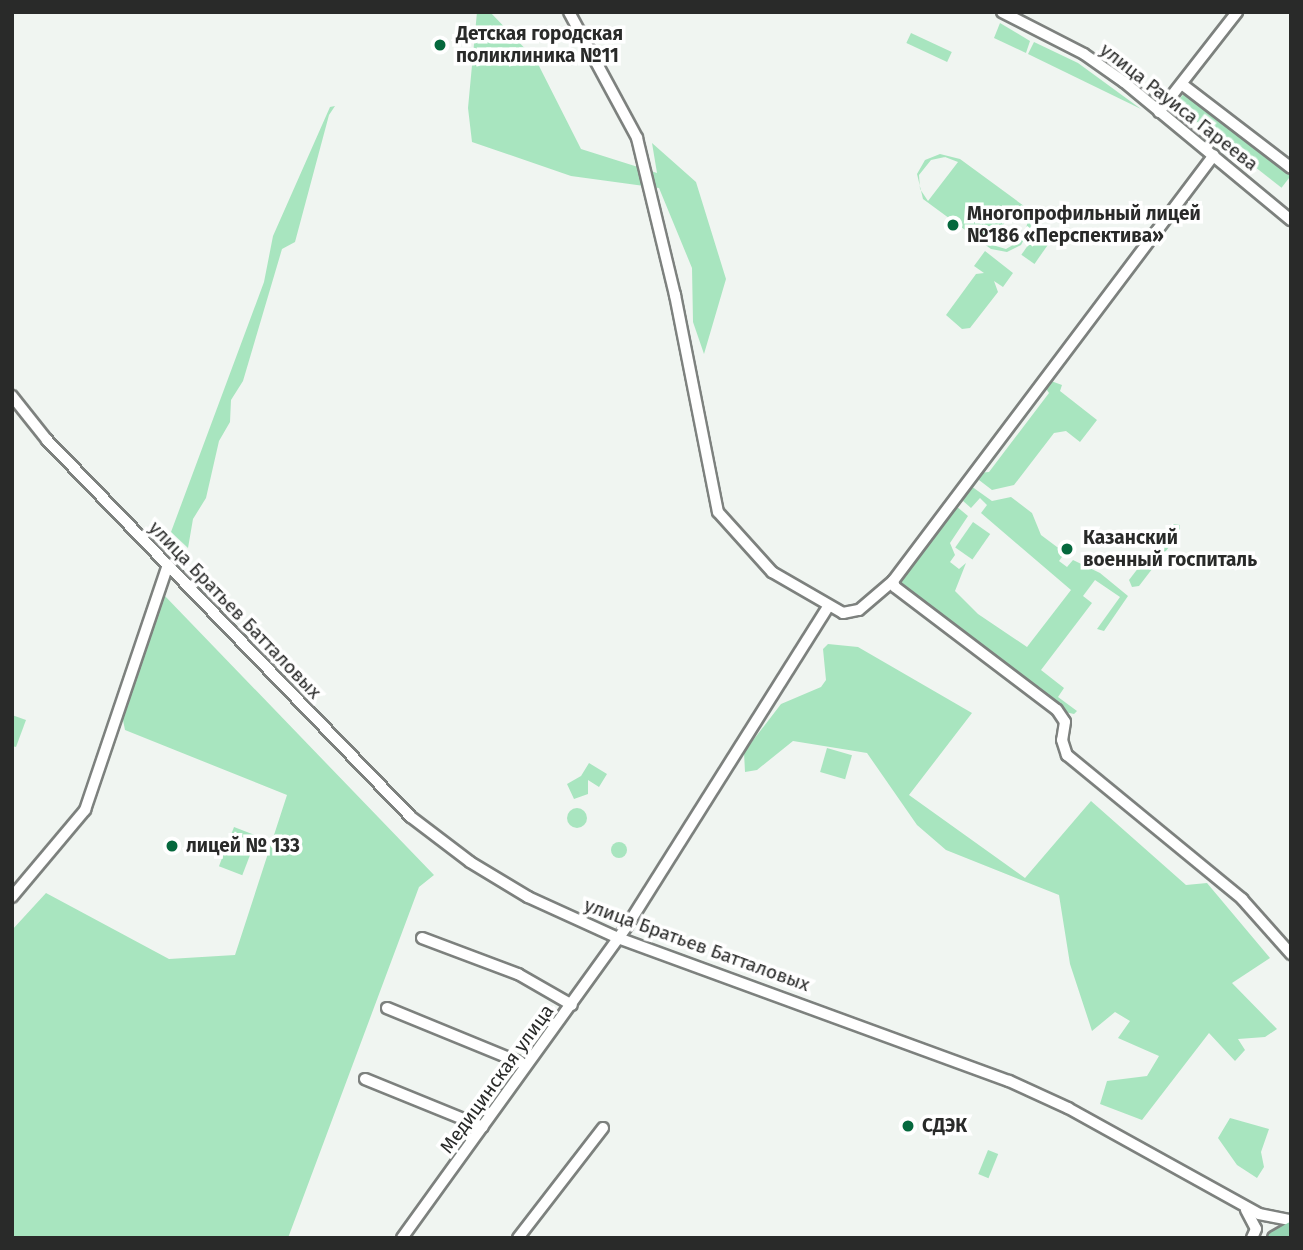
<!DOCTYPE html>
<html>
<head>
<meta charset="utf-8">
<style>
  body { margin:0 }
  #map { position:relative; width:1303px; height:1250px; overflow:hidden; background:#f0f5f1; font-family:"Fira Sans",sans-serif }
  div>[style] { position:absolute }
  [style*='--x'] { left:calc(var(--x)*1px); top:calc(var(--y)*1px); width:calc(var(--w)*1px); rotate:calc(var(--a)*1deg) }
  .green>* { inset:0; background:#a8e5bf; transform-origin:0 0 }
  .round { border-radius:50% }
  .roads { filter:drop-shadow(2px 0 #7d817e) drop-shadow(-2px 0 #7d817e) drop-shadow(0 2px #7d817e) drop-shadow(0 -2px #7d817e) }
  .minor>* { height:10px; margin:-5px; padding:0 5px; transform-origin:5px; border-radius:5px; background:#fff }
  .major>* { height:12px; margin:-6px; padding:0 6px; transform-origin:6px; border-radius:6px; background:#96d4b2 }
  .dots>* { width:19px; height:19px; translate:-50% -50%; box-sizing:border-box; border:4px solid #fff; border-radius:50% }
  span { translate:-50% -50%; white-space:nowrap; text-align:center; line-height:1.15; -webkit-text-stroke:7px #fff; paint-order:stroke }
  .poi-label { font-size:19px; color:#292a29; font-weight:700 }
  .left { translate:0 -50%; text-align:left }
  .street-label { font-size:19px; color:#292a29 }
  .frame { position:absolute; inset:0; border:14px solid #292a29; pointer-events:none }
</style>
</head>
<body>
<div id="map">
  <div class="green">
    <i style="clip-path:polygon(477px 12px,490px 12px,536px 60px,581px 149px,657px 173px,652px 143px,696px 182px,726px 279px,704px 354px,693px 322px,692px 268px,659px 188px,571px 176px,472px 142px,468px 108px)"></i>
    <i style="clip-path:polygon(1000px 23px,1030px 41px,1026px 53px,994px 38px)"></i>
    <i style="left:911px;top:33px;width:45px;height:11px;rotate:25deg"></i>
    <i style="clip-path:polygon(1034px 42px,1078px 63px,1141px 109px,1028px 54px)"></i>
    <i style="left:1185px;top:92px;width:135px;height:16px;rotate:38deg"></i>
    <i style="clip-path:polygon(335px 106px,329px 115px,295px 242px,282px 249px,243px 381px,231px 400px,230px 422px,219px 441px,206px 498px,193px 519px,188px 548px,171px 532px,264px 282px,273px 236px,330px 107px)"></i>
    <i style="clip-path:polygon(evenodd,940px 154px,960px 159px,1024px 206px,1031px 226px,1021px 245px,1007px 252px,991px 249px,923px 199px,917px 174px,925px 160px,940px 154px,945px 157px,958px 162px,928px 201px,920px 189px,919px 175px,931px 160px,945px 157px,940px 154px,1018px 205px,1028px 221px,1023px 239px,1006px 249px,989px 244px,1018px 205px)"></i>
    <i style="left:1038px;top:231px;width:16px;height:29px;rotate:35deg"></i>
    <i style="clip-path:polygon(985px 251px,1013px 273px,1003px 287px,994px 281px,998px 292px,970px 328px,962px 329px,946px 315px,976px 274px,984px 273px,974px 266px)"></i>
    <i style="clip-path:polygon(1051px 381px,1062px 385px,1060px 391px,1097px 420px,1080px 442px,1066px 431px,1054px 433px,1014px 485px,992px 490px,979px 480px,978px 473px,989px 472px,1049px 393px,1045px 387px)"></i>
    <i style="clip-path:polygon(971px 486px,992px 501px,1011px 497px,1032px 513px,1041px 535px,1065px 553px,1059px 561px,1067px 567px,1073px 560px,1100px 573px,1128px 596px,1104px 631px,1097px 629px,1120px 597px,1095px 580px,1083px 596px,1092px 603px,1041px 670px,1064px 688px,1058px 697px,1077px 711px,1074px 714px,1065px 712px,902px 585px,901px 576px,956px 506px,968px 516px,950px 543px,955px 555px,950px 562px,959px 569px,966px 563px,955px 591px,978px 614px,1027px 647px,1071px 590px,981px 513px,987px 505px,980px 498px,971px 508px,962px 500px)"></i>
    <i style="left:973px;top:522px;width:21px;height:31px;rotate:35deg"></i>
    <i style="clip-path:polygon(1172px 524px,1180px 525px,1179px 534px,1139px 586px,1132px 587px,1129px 580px)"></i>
    <i style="clip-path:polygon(163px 594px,434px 875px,419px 887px,288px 1238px,12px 1238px,12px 930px,46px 893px,169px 959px,235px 955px,287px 795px,125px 730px,122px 715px)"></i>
    <i style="clip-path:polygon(828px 644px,858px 647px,972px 713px,909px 795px,1025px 878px,1091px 801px,1186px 885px,1207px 883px,1270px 958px,1232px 983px,1277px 1029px,1265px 1037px,1238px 1039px,1245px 1050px,1235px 1061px,1209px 1033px,1142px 1120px,1100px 1104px,1107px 1081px,1147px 1076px,1159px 1056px,1118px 1038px,1130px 1021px,1115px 1012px,1092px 1031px,1070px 964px,1059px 895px,946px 850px,917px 825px,867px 753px,793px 741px,757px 770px,745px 772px,744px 752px,781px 704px,821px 687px,826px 680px,823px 649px)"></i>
    <i style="clip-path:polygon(12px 715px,26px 720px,16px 747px,12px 746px)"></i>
    <i style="left:827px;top:748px;width:26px;height:25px;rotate:16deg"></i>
    <i style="clip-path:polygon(589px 763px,607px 774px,599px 787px,588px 780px,588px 794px,574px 799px,567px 784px,581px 776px)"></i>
    <i class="round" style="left:567px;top:808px;width:20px;height:20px"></i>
    <i style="left:234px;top:827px;width:25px;height:42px;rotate:21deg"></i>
    <i class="round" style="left:611px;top:842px;width:16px;height:16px"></i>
    <i style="clip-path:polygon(1230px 1118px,1269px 1129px,1261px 1152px,1264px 1167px,1257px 1178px,1237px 1165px,1218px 1138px)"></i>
    <i style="left:988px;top:1150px;width:11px;height:26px;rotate:22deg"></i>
  </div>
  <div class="roads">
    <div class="minor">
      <i style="--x:569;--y:12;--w:143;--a:61.6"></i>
      <i style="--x:637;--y:138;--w:162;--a:76.4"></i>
      <i style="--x:675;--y:295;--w:221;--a:78.8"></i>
      <i style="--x:718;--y:512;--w:81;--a:48"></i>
      <i style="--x:772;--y:572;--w:82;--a:30"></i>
      <i style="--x:843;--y:613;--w:16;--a:-11"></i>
      <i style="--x:859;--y:610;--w:45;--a:-40.5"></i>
      <i style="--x:893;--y:581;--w:533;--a:-53"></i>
      <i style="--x:1002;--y:12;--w:92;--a:27.1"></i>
      <i style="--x:1084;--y:54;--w:49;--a:35"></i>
      <i style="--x:1124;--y:82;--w:217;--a:39.6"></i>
      <i style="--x:1183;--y:85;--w:136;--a:37.5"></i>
      <i style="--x:1159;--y:112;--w:127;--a:-52"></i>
      <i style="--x:12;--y:396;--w:56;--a:51.5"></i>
      <i style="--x:47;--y:440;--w:524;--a:46.01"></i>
      <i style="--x:411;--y:817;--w:74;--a:37.3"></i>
      <i style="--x:470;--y:862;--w:68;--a:31.1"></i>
      <i style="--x:528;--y:897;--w:99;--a:24.5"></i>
      <i style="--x:618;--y:938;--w:416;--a:20.1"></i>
      <i style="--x:1009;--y:1081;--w:65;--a:24.6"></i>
      <i style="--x:1068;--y:1108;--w:218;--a:29"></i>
      <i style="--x:1259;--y:1214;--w:33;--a:11"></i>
      <i style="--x:893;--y:581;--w:6;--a:72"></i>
      <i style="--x:895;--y:587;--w:203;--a:37.2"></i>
      <i style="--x:1057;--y:710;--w:14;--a:56"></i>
      <i style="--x:1065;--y:722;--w:18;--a:99"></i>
      <i style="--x:1062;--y:740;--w:16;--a:72"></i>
      <i style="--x:1067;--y:755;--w:227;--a:39.4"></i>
      <i style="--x:1242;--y:899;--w:74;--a:48.3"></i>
      <i style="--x:12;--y:897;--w:114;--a:-50"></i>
      <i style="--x:85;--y:810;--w:259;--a:-71.3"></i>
      <i style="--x:422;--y:938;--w:103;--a:20.6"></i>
      <i style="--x:518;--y:974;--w:62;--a:29.9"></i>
      <i style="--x:387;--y:1008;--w:150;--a:22.3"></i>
      <i style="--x:365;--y:1079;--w:127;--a:22.1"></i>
      <i style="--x:1246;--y:1210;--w:21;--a:62"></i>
      <i style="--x:1256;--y:1229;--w:10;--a:114"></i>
      <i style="--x:402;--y:1238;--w:385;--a:-54.2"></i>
      <i style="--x:627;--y:926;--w:377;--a:-57.8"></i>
      <i style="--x:518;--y:1238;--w:139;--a:-52.3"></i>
    </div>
    <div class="major">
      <i style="--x:1274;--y:1238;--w:20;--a:-30"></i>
    </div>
  </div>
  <div class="dots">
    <i style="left:440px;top:45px;background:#05683d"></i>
    <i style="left:953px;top:225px;background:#05683d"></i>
    <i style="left:1067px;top:549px;background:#05683d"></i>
    <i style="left:172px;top:846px;background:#05683d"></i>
    <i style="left:908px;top:1126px;background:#05683d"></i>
  </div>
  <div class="poi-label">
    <span class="left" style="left:456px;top:45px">Детская городская<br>поликлиника №11</span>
    <span class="left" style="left:967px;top:225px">Многопрофильный лицей<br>№186 «Перспектива»</span>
    <span class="left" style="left:1083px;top:549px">Казанский<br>военный госпиталь</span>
    <span class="left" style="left:186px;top:846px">лицей № 133</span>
    <span class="left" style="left:922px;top:1126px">СДЭК</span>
  </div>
  <div class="street-label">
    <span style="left:1179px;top:107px;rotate:38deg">улица Рауиса Гареева</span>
    <span style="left:235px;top:610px;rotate:46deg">улица Братьев Батталовых</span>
    <span style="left:697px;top:945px;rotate:20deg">улица Братьев Батталовых</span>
    <span style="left:497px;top:1079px;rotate:-54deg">Медицинская улица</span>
  </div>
  <div class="frame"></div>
</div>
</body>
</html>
